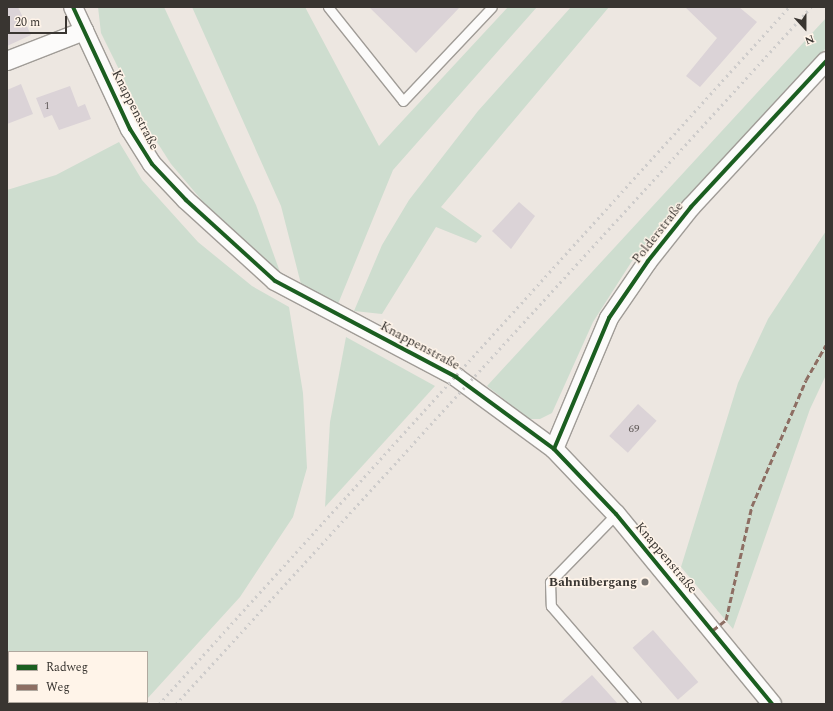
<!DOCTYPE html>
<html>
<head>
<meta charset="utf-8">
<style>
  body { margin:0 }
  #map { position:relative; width:833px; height:711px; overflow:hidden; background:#ede7e1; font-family:Spectral,serif }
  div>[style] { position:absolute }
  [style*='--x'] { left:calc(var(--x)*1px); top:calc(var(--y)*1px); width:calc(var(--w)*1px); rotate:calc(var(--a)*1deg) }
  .green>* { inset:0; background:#ceddcf }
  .building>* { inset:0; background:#dbd3d7; transform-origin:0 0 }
  .roads { filter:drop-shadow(1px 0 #a09c97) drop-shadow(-1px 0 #a09c97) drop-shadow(0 1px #a09c97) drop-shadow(0 -1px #a09c97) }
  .lane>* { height:9px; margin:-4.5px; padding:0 4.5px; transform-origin:4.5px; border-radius:4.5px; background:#fcfbfa }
  .street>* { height:18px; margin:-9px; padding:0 9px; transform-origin:9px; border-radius:9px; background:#fcfbfa }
  .rail>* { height:3px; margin-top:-1.5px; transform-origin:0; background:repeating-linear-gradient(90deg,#cecccb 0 2px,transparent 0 6px) }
  .quiet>* { height:3px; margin-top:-1.5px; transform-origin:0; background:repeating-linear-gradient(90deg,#8d6e63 0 6px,transparent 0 9px) }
  .cycleway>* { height:4px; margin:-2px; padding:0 2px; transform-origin:2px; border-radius:2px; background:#1b5e20 }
  .dots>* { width:11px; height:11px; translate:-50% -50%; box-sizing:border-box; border:2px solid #fff4e9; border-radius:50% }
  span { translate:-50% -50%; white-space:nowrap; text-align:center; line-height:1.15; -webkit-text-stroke:3px #fff4e9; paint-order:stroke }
  .number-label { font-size:11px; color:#625c5a }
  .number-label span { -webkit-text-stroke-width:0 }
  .street-label { font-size:13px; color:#393531 }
  .poi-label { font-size:13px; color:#393531; font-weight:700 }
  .right { translate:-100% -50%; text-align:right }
  .frame { position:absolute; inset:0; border:8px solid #393531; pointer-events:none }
  .legend { position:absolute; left:8px; top:651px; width:140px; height:52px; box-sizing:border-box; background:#fff4e9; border:1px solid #b0a89f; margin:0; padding:5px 7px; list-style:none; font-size:12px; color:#393531 }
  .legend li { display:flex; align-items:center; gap:8px; height:20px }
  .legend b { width:20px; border:1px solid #b0a89f }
  .north { position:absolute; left:785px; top:8px; width:40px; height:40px; -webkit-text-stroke:3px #fff4e9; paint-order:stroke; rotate:159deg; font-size:11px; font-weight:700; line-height:16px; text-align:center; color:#393531 }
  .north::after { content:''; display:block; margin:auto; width:14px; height:18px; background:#393531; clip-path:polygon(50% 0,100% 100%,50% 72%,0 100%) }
  .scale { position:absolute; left:8px; top:16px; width:59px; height:18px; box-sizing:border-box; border:2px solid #393531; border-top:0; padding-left:5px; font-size:12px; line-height:14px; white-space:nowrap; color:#393531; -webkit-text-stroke:3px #fff4e9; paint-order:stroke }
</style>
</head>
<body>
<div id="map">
  <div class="green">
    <i style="clip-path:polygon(98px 7px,164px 7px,256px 205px,281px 275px,210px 210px,171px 164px,148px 128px,101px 33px)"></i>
    <i style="clip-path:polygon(192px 7px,305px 7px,379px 146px,508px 7px,537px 7px,393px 170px,338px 304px,302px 288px,281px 206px)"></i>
    <i style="clip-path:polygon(571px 7px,609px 7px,441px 207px,482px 236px,476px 243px,436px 227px,382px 314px,354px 311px,382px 245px,409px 200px,478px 111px)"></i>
    <i style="clip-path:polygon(826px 18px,826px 48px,632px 261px,593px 322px,552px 413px,540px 419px,529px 419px,487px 386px)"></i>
    <i style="clip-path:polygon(119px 142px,142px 180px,198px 242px,252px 286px,289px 307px,303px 393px,307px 468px,293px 517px,240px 597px,147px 699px,147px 652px,9px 652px,9px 702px,144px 702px,142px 704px,7px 704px,7px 190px,56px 175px)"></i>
    <i style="clip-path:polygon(826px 231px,826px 375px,810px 409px,733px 629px,681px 567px,738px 383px,768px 319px)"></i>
    <i style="clip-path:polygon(346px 337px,435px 386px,325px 507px,330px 422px)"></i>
  </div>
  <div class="building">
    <i style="clip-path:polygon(7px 7px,18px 7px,31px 35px,7px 46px)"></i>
    <i style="clip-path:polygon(369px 7px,460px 7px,416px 53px)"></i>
    <i style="clip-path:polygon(685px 7px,739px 7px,757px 22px,700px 87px,686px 76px,717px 38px)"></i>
    <i style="clip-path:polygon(21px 84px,33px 114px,7px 124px,7px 90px)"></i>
    <i style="clip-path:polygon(70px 86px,78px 107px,85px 104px,91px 119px,59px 130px,52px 115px,44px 118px,36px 98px)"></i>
    <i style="clip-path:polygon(519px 202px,535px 216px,511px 249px,492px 231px)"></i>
    <i style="left:638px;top:404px;width:25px;height:43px;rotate:42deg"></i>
    <i style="left:653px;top:630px;width:69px;height:27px;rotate:49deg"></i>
    <i style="clip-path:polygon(592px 675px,618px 704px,559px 704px)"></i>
  </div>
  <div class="roads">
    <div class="lane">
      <i style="--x:328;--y:7;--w:120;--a:51.4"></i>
      <i style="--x:403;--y:101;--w:129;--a:-46.6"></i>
      <i style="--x:616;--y:514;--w:95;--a:134.1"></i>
      <i style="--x:550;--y:582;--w:24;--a:88"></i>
      <i style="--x:551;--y:606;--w:130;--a:49.1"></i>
    </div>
    <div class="street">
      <i style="--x:73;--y:7;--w:135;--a:65"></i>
      <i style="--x:130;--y:129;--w:41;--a:57.8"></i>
      <i style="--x:152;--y:164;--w:50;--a:46.6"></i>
      <i style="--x:186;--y:200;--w:120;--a:42.3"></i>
      <i style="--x:275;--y:281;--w:205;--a:27.9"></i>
      <i style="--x:456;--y:377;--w:122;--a:36.3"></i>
      <i style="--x:554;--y:449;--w:90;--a:46.4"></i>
      <i style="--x:616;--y:514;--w:246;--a:50.6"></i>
      <i style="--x:7;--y:61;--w:83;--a:-21.3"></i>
      <i style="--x:554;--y:449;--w:142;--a:-67.2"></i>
      <i style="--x:609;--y:318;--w:69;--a:-55.6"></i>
      <i style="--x:648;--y:261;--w:69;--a:-51.5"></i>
      <i style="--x:691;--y:207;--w:199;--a:-47.2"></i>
    </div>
  </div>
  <div class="rail">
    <i style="--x:159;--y:704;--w:940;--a:-47.89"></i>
    <i style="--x:176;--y:704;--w:943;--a:-47.66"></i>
  </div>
  <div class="quiet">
    <i style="--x:713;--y:630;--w:16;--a:-38"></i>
    <i style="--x:726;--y:620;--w:117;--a:-77.2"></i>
    <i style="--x:752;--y:506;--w:137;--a:-66.8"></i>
    <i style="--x:806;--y:380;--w:40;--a:-60.3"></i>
  </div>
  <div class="cycleway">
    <i style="--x:73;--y:7;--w:135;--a:65"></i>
    <i style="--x:130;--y:129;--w:41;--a:57.8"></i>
    <i style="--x:152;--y:164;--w:50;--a:46.6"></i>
    <i style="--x:186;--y:200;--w:120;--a:42.3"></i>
    <i style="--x:275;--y:281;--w:205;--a:27.9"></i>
    <i style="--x:456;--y:377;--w:122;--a:36.3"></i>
    <i style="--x:554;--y:449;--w:90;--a:46.4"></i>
    <i style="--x:616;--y:514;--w:246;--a:50.6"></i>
    <i style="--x:554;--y:449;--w:142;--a:-67.2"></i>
    <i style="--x:609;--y:318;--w:69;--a:-55.6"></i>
    <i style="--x:648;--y:261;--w:69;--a:-51.5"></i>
    <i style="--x:691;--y:207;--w:199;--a:-47.2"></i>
  </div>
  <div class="dots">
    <i style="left:645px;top:582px;background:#78736f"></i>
  </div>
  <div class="number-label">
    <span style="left:47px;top:106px">1</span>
    <span style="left:634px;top:429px">69</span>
  </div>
  <div class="street-label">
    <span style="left:135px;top:110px;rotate:63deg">Knappenstraße</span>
    <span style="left:658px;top:233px;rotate:-52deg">Polderstraße</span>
    <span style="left:420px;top:346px;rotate:28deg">Knappenstraße</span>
    <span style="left:666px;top:558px;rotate:50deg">Knappenstraße</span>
  </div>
  <div class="poi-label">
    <span class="right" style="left:637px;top:582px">Bahnübergang</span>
  </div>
  <div class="frame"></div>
  <ul class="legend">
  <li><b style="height:5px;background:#1b5e20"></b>Radweg</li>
  <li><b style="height:5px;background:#8d6e63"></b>Weg</li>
  </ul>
  <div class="north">N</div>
  <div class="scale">20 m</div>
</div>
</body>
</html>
